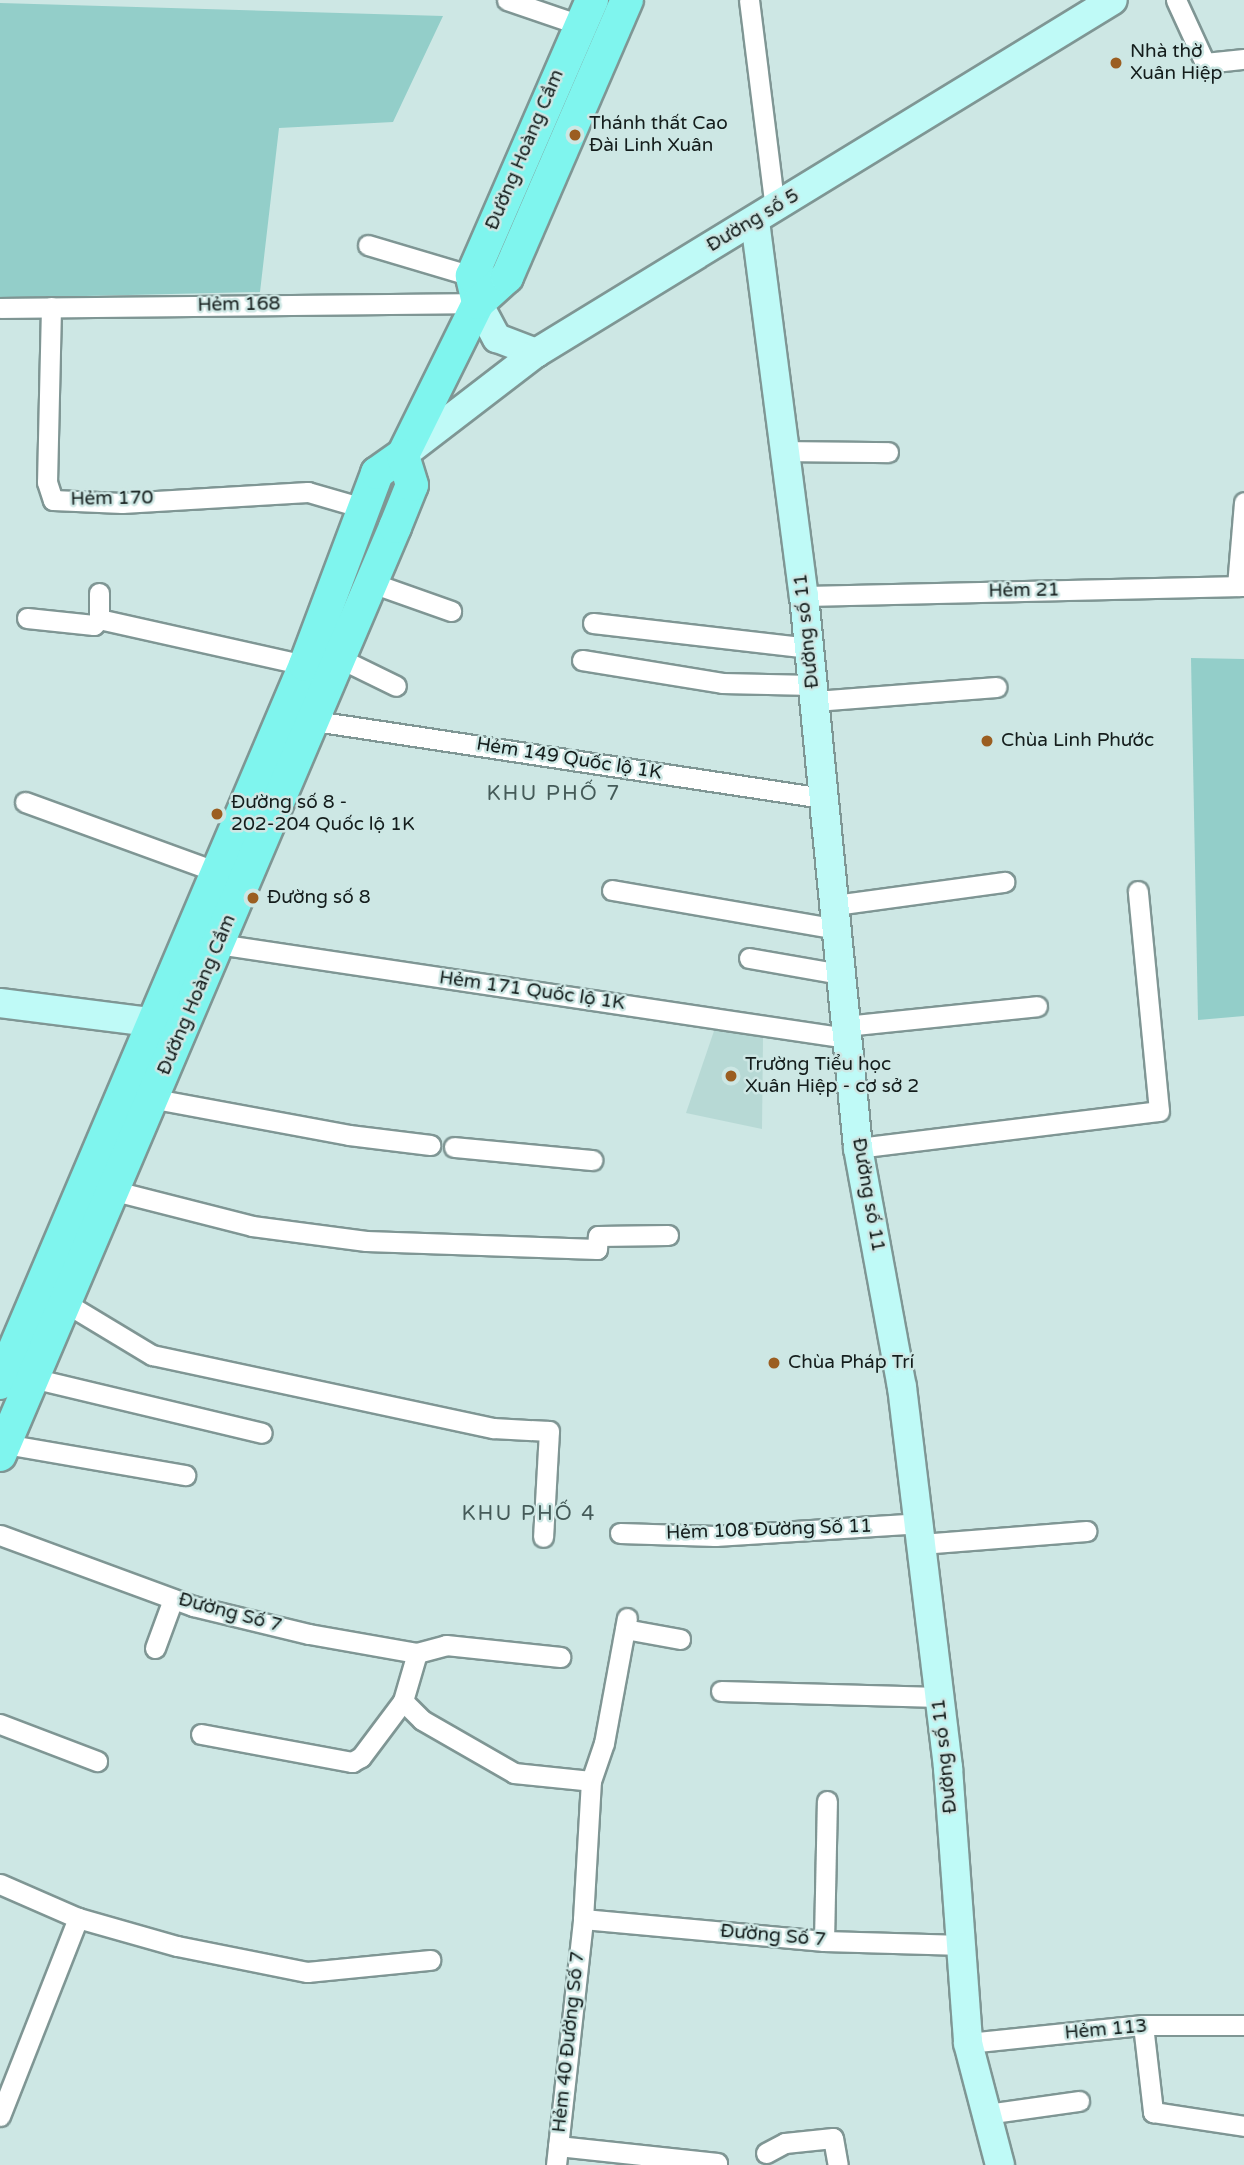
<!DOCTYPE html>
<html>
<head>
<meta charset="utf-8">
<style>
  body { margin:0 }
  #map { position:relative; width:1244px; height:2165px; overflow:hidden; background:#cde7e4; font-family:"Varela Round",sans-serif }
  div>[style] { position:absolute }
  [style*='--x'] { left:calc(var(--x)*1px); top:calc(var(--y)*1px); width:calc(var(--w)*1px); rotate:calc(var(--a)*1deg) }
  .built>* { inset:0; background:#b7d9d5 }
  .green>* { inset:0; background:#93cec9 }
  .roads { filter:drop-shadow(2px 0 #7f9694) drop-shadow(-2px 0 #7f9694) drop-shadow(0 2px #7f9694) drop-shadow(0 -2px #7f9694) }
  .street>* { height:19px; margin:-9.5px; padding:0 9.5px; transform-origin:9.5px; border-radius:9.5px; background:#fff }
  .secondary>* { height:28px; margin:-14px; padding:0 14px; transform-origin:14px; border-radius:14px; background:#bffaf7 }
  .primary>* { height:32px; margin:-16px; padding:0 16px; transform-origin:16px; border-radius:16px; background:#7ff5ee }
  .dots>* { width:19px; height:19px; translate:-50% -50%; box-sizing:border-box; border:4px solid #cde7e4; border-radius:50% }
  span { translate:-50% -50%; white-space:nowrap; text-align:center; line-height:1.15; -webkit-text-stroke:5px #cde7e4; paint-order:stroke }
  .poi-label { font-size:19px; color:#141d1c }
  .left { translate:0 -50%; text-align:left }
  .street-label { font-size:19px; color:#141d1c }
  .neighbourhood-label { font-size:21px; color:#455b59; letter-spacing:2px }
</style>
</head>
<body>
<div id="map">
  <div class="built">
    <i style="clip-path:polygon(715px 1028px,763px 1038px,762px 1129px,686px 1113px)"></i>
  </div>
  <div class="green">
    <i style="clip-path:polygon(0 3px,443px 16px,393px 122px,279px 128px,260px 292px,0 298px)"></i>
    <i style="clip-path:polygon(1191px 658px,1244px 659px,1244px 1016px,1198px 1020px)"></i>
  </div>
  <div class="roads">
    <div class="street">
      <i style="--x:507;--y:0;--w:77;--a:18.9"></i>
      <i style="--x:749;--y:0;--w:210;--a:82.9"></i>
      <i style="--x:1176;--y:0;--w:69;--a:65.3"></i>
      <i style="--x:1205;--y:63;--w:39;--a:-6"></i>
      <i style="--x:368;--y:245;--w:109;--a:16.6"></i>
      <i style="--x:51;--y:307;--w:175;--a:91.3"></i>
      <i style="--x:47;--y:482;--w:19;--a:72"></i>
      <i style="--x:53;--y:500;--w:69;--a:2.5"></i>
      <i style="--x:122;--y:503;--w:186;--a:-3.4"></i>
      <i style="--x:308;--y:492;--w:57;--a:16.2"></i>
      <i style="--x:0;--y:308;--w:478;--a:-0.6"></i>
      <i style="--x:787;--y:451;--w:101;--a:0.6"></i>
      <i style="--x:372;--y:583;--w:84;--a:19.5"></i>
      <i style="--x:1237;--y:586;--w:84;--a:-85.2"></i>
      <i style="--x:99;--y:593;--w:26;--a:90"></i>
      <i style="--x:99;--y:619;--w:211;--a:12.6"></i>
      <i style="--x:804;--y:596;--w:440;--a:-1.3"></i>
      <i style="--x:27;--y:618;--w:67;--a:6"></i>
      <i style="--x:94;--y:625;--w:8;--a:-50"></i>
      <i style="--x:593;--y:623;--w:218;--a:6.6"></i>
      <i style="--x:341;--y:659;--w:61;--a:26.1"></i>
      <i style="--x:582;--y:660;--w:142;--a:9.3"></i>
      <i style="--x:722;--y:683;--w:91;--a:1.3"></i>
      <i style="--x:815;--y:701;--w:182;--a:-4.4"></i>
      <i style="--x:315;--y:721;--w:514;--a:8.62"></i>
      <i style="--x:25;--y:802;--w:204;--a:20"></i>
      <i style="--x:612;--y:890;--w:228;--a:9.8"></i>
      <i style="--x:835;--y:905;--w:171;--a:-7.8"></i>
      <i style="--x:218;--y:944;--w:635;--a:8.51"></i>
      <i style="--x:749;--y:958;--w:92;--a:10"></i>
      <i style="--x:845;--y:1026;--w:193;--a:-5.9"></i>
      <i style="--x:155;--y:1099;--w:197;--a:10.5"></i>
      <i style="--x:349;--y:1135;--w:82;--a:7"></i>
      <i style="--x:454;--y:1147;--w:139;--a:5.4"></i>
      <i style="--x:858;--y:1148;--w:303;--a:-7"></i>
      <i style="--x:1159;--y:1111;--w:221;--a:-95.5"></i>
      <i style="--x:115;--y:1191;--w:141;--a:14.3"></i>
      <i style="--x:252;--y:1226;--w:115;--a:7.5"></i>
      <i style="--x:366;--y:1241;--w:231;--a:2"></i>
      <i style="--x:597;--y:1249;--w:13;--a:-86"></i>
      <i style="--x:598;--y:1236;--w:70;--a:-0.8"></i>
      <i style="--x:64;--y:1302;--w:103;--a:31.1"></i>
      <i style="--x:152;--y:1355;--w:349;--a:12.1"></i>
      <i style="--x:493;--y:1428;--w:56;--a:3.1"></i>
      <i style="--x:549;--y:1431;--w:106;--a:93.2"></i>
      <i style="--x:32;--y:1378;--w:236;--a:13.4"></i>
      <i style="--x:5;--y:1444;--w:183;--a:9.8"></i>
      <i style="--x:620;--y:1533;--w:95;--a:1.8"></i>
      <i style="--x:715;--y:1536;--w:204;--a:-3.6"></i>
      <i style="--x:0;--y:1535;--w:206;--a:20.2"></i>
      <i style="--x:193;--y:1606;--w:119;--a:13.6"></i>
      <i style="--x:309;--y:1634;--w:110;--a:10"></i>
      <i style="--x:417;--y:1653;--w:50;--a:106.3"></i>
      <i style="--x:403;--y:1701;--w:27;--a:45"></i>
      <i style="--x:422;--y:1720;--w:106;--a:29.9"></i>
      <i style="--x:514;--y:1773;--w:77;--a:5.9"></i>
      <i style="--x:921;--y:1544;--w:166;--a:-4.5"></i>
      <i style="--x:625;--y:1629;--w:56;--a:10.3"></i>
      <i style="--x:155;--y:1648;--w:52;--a:-69.8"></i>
      <i style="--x:417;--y:1653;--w:30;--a:-15"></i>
      <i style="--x:446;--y:1645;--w:115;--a:6"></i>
      <i style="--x:721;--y:1691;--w:218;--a:1.6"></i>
      <i style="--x:0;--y:1724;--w:104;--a:20.9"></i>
      <i style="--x:201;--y:1734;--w:154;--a:10.5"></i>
      <i style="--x:352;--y:1762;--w:10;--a:-29"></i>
      <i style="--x:361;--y:1757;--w:70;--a:-53.1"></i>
      <i style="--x:0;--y:1884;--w:85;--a:23.6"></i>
      <i style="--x:78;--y:1918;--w:103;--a:15.8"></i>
      <i style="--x:177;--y:1946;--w:133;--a:11.3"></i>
      <i style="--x:307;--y:1972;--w:124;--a:-5.6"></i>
      <i style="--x:583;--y:1919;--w:242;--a:5.2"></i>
      <i style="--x:824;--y:1941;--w:139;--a:1.6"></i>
      <i style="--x:824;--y:1941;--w:140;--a:-88.8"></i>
      <i style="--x:1143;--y:2025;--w:88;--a:83.4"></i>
      <i style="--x:1153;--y:2112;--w:92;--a:8.7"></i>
      <i style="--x:968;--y:2043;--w:176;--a:-5.9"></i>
      <i style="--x:1143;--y:2025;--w:101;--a:0"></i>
      <i style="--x:986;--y:2114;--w:94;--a:-8"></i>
      <i style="--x:0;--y:2116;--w:213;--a:-68.5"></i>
      <i style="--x:558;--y:2146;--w:160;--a:6.1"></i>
      <i style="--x:766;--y:2153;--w:21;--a:-28"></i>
      <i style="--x:785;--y:2143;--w:48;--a:-5.9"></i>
      <i style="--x:833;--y:2138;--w:27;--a:80"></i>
      <i style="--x:556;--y:2165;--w:247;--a:-83.7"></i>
      <i style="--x:583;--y:1919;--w:138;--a:-86.7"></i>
      <i style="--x:591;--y:1781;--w:40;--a:-71.1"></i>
      <i style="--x:604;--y:1743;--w:127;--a:-79.6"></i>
    </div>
    <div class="secondary">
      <i style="--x:755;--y:221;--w:378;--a:82.6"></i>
      <i style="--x:804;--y:596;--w:555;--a:84.41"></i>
      <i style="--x:858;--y:1148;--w:243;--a:79.6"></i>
      <i style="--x:902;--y:1387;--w:384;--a:83.1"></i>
      <i style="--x:948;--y:1768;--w:276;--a:85.8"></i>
      <i style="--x:968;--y:2043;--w:126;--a:75.3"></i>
      <i style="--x:478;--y:303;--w:40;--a:62"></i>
      <i style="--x:497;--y:338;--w:42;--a:21"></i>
      <i style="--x:403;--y:455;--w:168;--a:-37.5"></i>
      <i style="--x:536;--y:353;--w:676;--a:-31.46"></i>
      <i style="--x:0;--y:1003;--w:174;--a:7.2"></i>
    </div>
    <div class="primary">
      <i style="--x:478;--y:303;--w:28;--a:-103"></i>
      <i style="--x:472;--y:276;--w:301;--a:-66.5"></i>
      <i style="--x:0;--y:1383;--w:780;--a:-66.98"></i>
      <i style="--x:305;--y:665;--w:205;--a:-69.4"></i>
      <i style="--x:377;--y:473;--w:32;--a:-35"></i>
      <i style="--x:403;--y:455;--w:169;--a:-63.7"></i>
      <i style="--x:478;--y:303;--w:39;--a:-42"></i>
      <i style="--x:507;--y:277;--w:302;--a:-66.6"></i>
      <i style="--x:0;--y:1455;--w:1009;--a:-66.94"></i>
      <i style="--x:395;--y:527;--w:45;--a:-68"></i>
      <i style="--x:412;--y:485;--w:31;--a:-107"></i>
    </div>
  </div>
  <div class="dots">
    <i style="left:1116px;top:63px;background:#9b5e21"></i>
    <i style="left:575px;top:135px;background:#9b5e21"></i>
    <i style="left:987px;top:741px;background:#9b5e21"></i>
    <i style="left:217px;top:814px;background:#9b5e21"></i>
    <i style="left:253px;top:898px;background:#9b5e21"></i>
    <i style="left:731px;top:1076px;background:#9b5e21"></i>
    <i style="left:774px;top:1363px;background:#9b5e21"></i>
  </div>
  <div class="poi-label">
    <span class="left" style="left:1130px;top:63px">Nhà thờ<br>Xuân Hiệp</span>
    <span class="left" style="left:589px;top:135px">Thánh thất Cao<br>Đài Linh Xuân</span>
    <span class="left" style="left:1001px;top:741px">Chùa Linh Phước</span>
    <span class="left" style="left:231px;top:814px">Đường số 8 -<br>202-204 Quốc lộ 1K</span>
    <span class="left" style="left:267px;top:898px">Đường số 8</span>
    <span class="left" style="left:745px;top:1076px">Trường Tiểu học<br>Xuân Hiệp - cơ sở 2</span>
    <span class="left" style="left:788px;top:1363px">Chùa Pháp Trí</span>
  </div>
  <div class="street-label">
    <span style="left:525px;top:150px;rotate:-67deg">Đường Hoàng Cầm</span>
    <span style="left:753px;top:221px;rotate:-31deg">Đường số 5</span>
    <span style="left:239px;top:305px;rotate:-1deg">Hẻm 168</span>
    <span style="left:112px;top:499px;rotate:-1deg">Hẻm 170</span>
    <span style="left:1024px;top:591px;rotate:-1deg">Hẻm 21</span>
    <span style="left:807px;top:631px;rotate:-96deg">Đường số 11</span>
    <span style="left:569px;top:759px;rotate:9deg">Hẻm 149 Quốc lộ 1K</span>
    <span style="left:532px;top:991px;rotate:8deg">Hẻm 171 Quốc lộ 1K</span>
    <span style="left:197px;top:995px;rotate:-67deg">Đường Hoàng Cầm</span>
    <span style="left:868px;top:1195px;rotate:80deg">Đường số 11</span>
    <span style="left:769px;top:1530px;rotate:-2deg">Hẻm 108 Đường Số 11</span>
    <span style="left:230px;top:1613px;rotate:15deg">Đường Số 7</span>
    <span style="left:945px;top:1756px;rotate:-96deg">Đường số 11</span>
    <span style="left:773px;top:1936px;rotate:5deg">Đường Số 7</span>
    <span style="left:1106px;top:2030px;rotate:-5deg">Hẻm 113</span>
    <span style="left:569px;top:2042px;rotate:-84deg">Hẻm 40 Đường Số 7</span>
  </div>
  <div class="neighbourhood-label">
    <span style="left:554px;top:794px">KHU PHỐ 7</span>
    <span style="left:529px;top:1514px">KHU PHỐ 4</span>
  </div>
</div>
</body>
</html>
